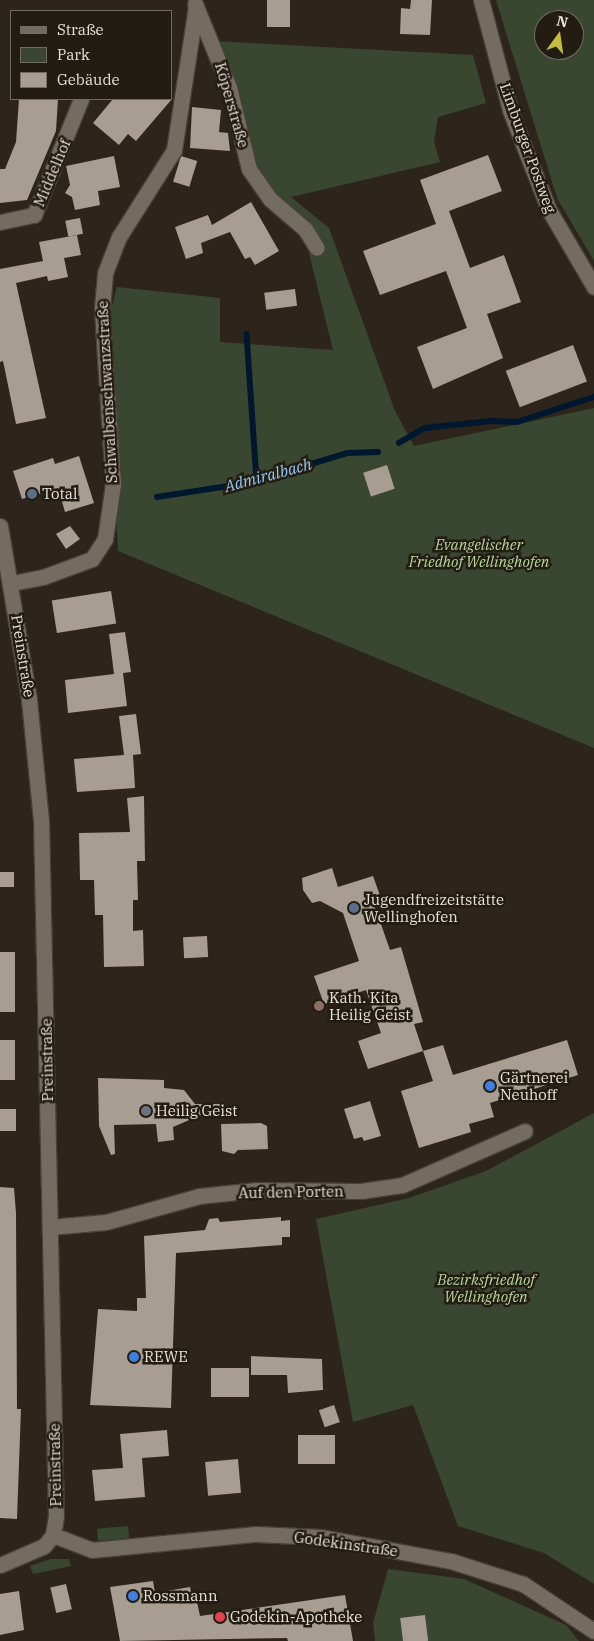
<!DOCTYPE html>
<html>
<head>
<meta charset="utf-8">
<style>
  body { margin:0 }
  #map { position:relative; width:594px; height:1641px; overflow:hidden; background:#2d251b; font-family:"IBM Plex Serif",serif }
  div>[style] { position:absolute }
  [style*='--x'] { left:calc(var(--x)*1px); top:calc(var(--y)*1px); width:calc(var(--w)*1px); rotate:calc(var(--a)*1deg) }
  .green>* { inset:0; background:#394730; transform-origin:0 0 }
  .stream>* { height:5.5px; margin:-2.75px; padding:0 2.75px; transform-origin:2.75px; border-radius:2.75px; background:#00182f }
  .building>* { inset:0; background:#a79d91; transform-origin:0 0 }
  .roads { filter:drop-shadow(1px 0 #474139) drop-shadow(-1px 0 #474139) drop-shadow(0 1px #474139) drop-shadow(0 -1px #474139) }
  .minor>* { height:15px; margin:-7.5px; padding:0 7.5px; transform-origin:7.5px; border-radius:7.5px; background:#756c61 }
  .dots>* { width:14px; height:14px; translate:-50% -50%; box-sizing:border-box; border:2px solid #231c12; border-radius:50% }
  span { translate:-50% -50%; white-space:nowrap; text-align:center; line-height:1.15; -webkit-text-stroke:5px #231c12; paint-order:stroke }
  .street-label { font-size:15px; color:#e6e1da }
  .poi-label { font-size:15px; color:#e6e1da }
  .left { translate:0 -50%; text-align:left }
  .park-label { font-size:15px; color:#b5d89d; font-style:italic }
  .water-label { font-size:16px; color:#93caf8; font-style:italic }
  .legend { position:absolute; left:10px; top:10px; width:162px; height:90px; box-sizing:border-box; background:#231c12; border:1px solid #716b62; margin:0; padding:6px 9px; list-style:none; font-size:15px; color:#e6e1da }
  .legend li { display:flex; align-items:center; gap:10px; height:25px }
  .legend b { width:25px; border:1px solid #716b62 }
  .north { position:absolute; left:534px; top:10px; width:50px; height:50px; box-sizing:border-box; background:#231c12; border:1px solid #716b62; border-radius:50%; rotate:14deg; font-size:14px; font-weight:700; line-height:20px; text-align:center; color:#e6e1da }
  .north::after { content:''; display:block; margin:auto; width:18px; height:22px; background:#c3bd3e; clip-path:polygon(50% 0,100% 100%,50% 72%,0 100%) }
</style>
</head>
<body>
<div id="map">
  <div class="green">
    <i style="clip-path:polygon(evenodd,496px 0,594px 0,594px 261px,557px 198px,496px 0,544px 20px,574px 20px,574px 50px,544px 50px,544px 20px)"></i>
    <i style="clip-path:polygon(213px 41px,473px 55px,486px 103px,438px 117px,434px 142px,440px 162px,291px 197px,329px 228px,395px 411px,414px 446px,594px 408px,594px 748px,118px 551px,107px 325px,117px 287px,220px 298px,220px 342px,333px 350px,302px 225px,253px 169px)"></i>
    <i style="clip-path:polygon(594px 1113px,594px 1584px,544px 1553px,458px 1526px,413px 1405px,353px 1422px,316px 1219px,409px 1198px,486px 1171px)"></i>
    <i style="left:128px;top:1526px;width:12px;height:31px;rotate:85deg"></i>
    <i style="clip-path:polygon(51px 1559px,69px 1559px,71px 1566px,33px 1574px,30px 1566px)"></i>
    <i style="clip-path:polygon(388px 1569px,464px 1579px,566px 1625px,579px 1641px,375px 1641px,373px 1623px)"></i>
  </div>
  <div class="stream">
    <i style="--x:247;--y:334;--w:146;--a:86.1"></i>
    <i style="--x:399;--y:443;--w:30;--a:-30"></i>
    <i style="--x:425;--y:428;--w:66;--a:-6.1"></i>
    <i style="--x:491;--y:421;--w:26;--a:2"></i>
    <i style="--x:517;--y:422;--w:81;--a:-18"></i>
    <i style="--x:157;--y:497;--w:92;--a:-8.7"></i>
    <i style="--x:248;--y:483;--w:104;--a:-16.7"></i>
    <i style="--x:348;--y:453;--w:30;--a:-2"></i>
  </div>
  <div class="building">
    <i style="left:267px;top:0;width:23px;height:27px"></i>
    <i style="clip-path:polygon(411px 0,432px 0,430px 35px,400px 34px,401px 8px,410px 9px)"></i>
    <i style="clip-path:polygon(19px 99px,58px 99px,56px 131px,27px 200px,0 203px,0 169px,5px 169px,16px 142px)"></i>
    <i style="clip-path:polygon(113px 99px,172px 99px,136px 141px,128px 134px,119px 145px,93px 123px)"></i>
    <i style="clip-path:polygon(192px 107px,221px 110px,219px 132px,228px 133px,230px 151px,190px 148px)"></i>
    <i style="clip-path:polygon(488px 155px,502px 191px,449px 211px,470px 268px,504px 255px,521px 302px,487px 314px,503px 358px,433px 389px,417px 347px,467px 328px,446px 271px,380px 295px,363px 251px,436px 224px,420px 180px)"></i>
    <i style="clip-path:polygon(114px 156px,120px 187px,98px 191px,100px 205px,75px 210px,72px 197px,65px 193px,70px 185px,66px 166px)"></i>
    <i style="left:181px;top:156px;width:17px;height:27px;rotate:17deg"></i>
    <i style="clip-path:polygon(251px 202px,279px 251px,255px 265px,250px 257px,245px 259px,230px 232px,201px 243px,203px 253px,186px 259px,175px 227px,208px 215px,212px 225px)"></i>
    <i style="left:80px;top:218px;width:16px;height:15px;rotate:79deg"></i>
    <i style="clip-path:polygon(77px 235px,81px 255px,64px 258px,68px 277px,48px 281px,47px 276px,16px 283px,46px 418px,16px 424px,3px 361px,0 362px,0 269px,43px 261px,39px 242px)"></i>
    <i style="left:295px;top:289px;width:17px;height:31px;rotate:83deg"></i>
    <i style="left:573px;top:345px;width:39px;height:72px;rotate:69deg"></i>
    <i style="clip-path:polygon(79px 456px,94px 503px,65px 512px,58px 488px,22px 499px,13px 471px,53px 458px,55px 464px)"></i>
    <i style="left:387px;top:465px;width:25px;height:25px;rotate:72deg"></i>
    <i style="clip-path:polygon(70px 526px,80px 539px,66px 549px,56px 534px)"></i>
    <i style="left:111px;top:591px;width:33px;height:60px;rotate:81deg"></i>
    <i style="clip-path:polygon(125px 632px,131px 672px,123px 673px,127px 706px,68px 713px,65px 680px,114px 674px,109px 634px)"></i>
    <i style="clip-path:polygon(136px 714px,141px 754px,133px 755px,135px 788px,77px 792px,74px 759px,124px 755px,119px 716px)"></i>
    <i style="clip-path:polygon(144px 796px,145px 861px,137px 861px,138px 900px,133px 900px,133px 931px,143px 930px,144px 966px,104px 967px,103px 915px,95px 915px,94px 880px,80px 880px,79px 833px,130px 832px,127px 798px)"></i>
    <i style="clip-path:polygon(332px 868px,338px 887px,373px 876px,383px 904px,375px 907px,390px 950px,401px 947px,423px 1022px,414px 1024px,423px 1051px,368px 1069px,358px 1041px,381px 1033px,366px 990px,324px 1004px,314px 976px,359px 961px,343px 913px,320px 901px,312px 903px,303px 890px,302px 878px)"></i>
    <i style="left:0;top:872px;width:14px;height:15px"></i>
    <i style="left:207px;top:936px;width:21px;height:24px;rotate:87deg"></i>
    <i style="left:0;top:952px;width:15px;height:60px"></i>
    <i style="left:0;top:1040px;width:15px;height:40px"></i>
    <i style="clip-path:polygon(567px 1040px,578px 1075px,490px 1103px,494px 1117px,469px 1124px,471px 1132px,419px 1148px,401px 1091px,433px 1081px,423px 1051px,443px 1045px,453px 1075px)"></i>
    <i style="clip-path:polygon(98px 1078px,164px 1080px,164px 1088px,184px 1090px,195px 1104px,226px 1104px,173px 1127px,174px 1140px,158px 1142px,156px 1124px,114px 1125px,115px 1154px,111px 1155px,99px 1126px)"></i>
    <i style="clip-path:polygon(370px 1101px,381px 1136px,364px 1141px,362px 1137px,354px 1139px,344px 1109px)"></i>
    <i style="left:0;top:1109px;width:16px;height:22px"></i>
    <i style="clip-path:polygon(261px 1123px,267px 1126px,268px 1149px,238px 1150px,234px 1154px,222px 1151px,221px 1124px)"></i>
    <i style="clip-path:polygon(0 1187px,14px 1188px,16px 1213px,17px 1409px,21px 1409px,17px 1519px,0 1518px)"></i>
    <i style="clip-path:polygon(281px 1217px,281px 1221px,290px 1220px,290px 1237px,282px 1237px,282px 1245px,176px 1253px,171px 1408px,90px 1405px,98px 1309px,137px 1311px,137px 1298px,146px 1298px,144px 1236px,205px 1230px,209px 1219px,218px 1218px,220px 1222px)"></i>
    <i style="clip-path:polygon(251px 1356px,322px 1359px,323px 1390px,288px 1393px,287px 1375px,251px 1375px)"></i>
    <i style="left:211px;top:1368px;width:38px;height:29px"></i>
    <i style="left:334px;top:1405px;width:18px;height:16px;rotate:71deg"></i>
    <i style="clip-path:polygon(167px 1430px,169px 1456px,142px 1458px,145px 1497px,95px 1501px,92px 1470px,123px 1468px,120px 1434px)"></i>
    <i style="left:298px;top:1435px;width:37px;height:29px"></i>
    <i style="left:238px;top:1459px;width:34px;height:33px;rotate:85deg"></i>
    <i style="clip-path:polygon(153px 1581px,155px 1593px,190px 1587px,191px 1592px,195px 1592px,200px 1616px,345px 1595px,353px 1641px,288px 1641px,287px 1638px,120px 1641px,110px 1587px)"></i>
    <i style="left:66px;top:1584px;width:26px;height:16px;rotate:77deg"></i>
    <i style="clip-path:polygon(19px 1591px,24px 1630px,0 1635px,0 1594px)"></i>
    <i style="left:425px;top:1615px;width:26px;height:25px;rotate:83deg"></i>
  </div>
  <div class="roads">
    <div class="minor">
      <i style="--x:481;--y:0;--w:114;--a:75.2"></i>
      <i style="--x:510;--y:110;--w:47;--a:68.9"></i>
      <i style="--x:527;--y:154;--w:60;--a:68.6"></i>
      <i style="--x:549;--y:210;--w:89;--a:59.7"></i>
      <i style="--x:195;--y:4;--w:90;--a:67.7"></i>
      <i style="--x:229;--y:87;--w:84;--a:76.3"></i>
      <i style="--x:249;--y:169;--w:37;--a:55"></i>
      <i style="--x:270;--y:199;--w:46;--a:40.6"></i>
      <i style="--x:305;--y:229;--w:22;--a:58"></i>
      <i style="--x:0;--y:222;--w:35;--a:-12"></i>
      <i style="--x:34;--y:215;--w:125;--a:-67.9"></i>
      <i style="--x:0;--y:526;--w:176;--a:80.5"></i>
      <i style="--x:29;--y:700;--w:121;--a:84.3"></i>
      <i style="--x:41;--y:820;--w:696;--a:88.77"></i>
      <i style="--x:56;--y:1516;--w:19;--a:99"></i>
      <i style="--x:53;--y:1535;--w:14;--a:129"></i>
      <i style="--x:44;--y:1546;--w:48;--a:156.6"></i>
      <i style="--x:12;--y:583;--w:32;--a:-11"></i>
      <i style="--x:43;--y:577;--w:52;--a:-20.2"></i>
      <i style="--x:92;--y:559;--w:24;--a:-57"></i>
      <i style="--x:105;--y:539;--w:56;--a:-81.7"></i>
      <i style="--x:113;--y:484;--w:176;--a:-93.6"></i>
      <i style="--x:102;--y:308;--w:35;--a:-85"></i>
      <i style="--x:105;--y:273;--w:39;--a:-69"></i>
      <i style="--x:119;--y:237;--w:103;--a:-57.7"></i>
      <i style="--x:174;--y:150;--w:146;--a:-81.3"></i>
      <i style="--x:50;--y:1227;--w:56;--a:-5.1"></i>
      <i style="--x:106;--y:1222;--w:97;--a:-15.6"></i>
      <i style="--x:199;--y:1196;--w:58;--a:-5.9"></i>
      <i style="--x:257;--y:1190;--w:104;--a:0.6"></i>
      <i style="--x:361;--y:1191;--w:41;--a:-8.3"></i>
      <i style="--x:402;--y:1185;--w:134;--a:-23.7"></i>
      <i style="--x:53;--y:1535;--w:42;--a:21"></i>
      <i style="--x:92;--y:1550;--w:165;--a:-5.6"></i>
      <i style="--x:256;--y:1534;--w:64;--a:2.7"></i>
      <i style="--x:320;--y:1537;--w:67;--a:10.3"></i>
      <i style="--x:386;--y:1549;--w:66;--a:10.5"></i>
      <i style="--x:451;--y:1561;--w:76;--a:17.7"></i>
      <i style="--x:523;--y:1584;--w:85;--a:33.5"></i>
    </div>
  </div>
  <div class="dots">
    <i style="left:32px;top:494px;background:#5c6f8a"></i>
    <i style="left:354px;top:908px;background:#5c6f8a"></i>
    <i style="left:319px;top:1006px;background:#8d6e63"></i>
    <i style="left:490px;top:1086px;background:#3f7fe0"></i>
    <i style="left:146px;top:1111px;background:#6b7280"></i>
    <i style="left:134px;top:1357px;background:#3f7fe0"></i>
    <i style="left:133px;top:1596px;background:#3f7fe0"></i>
    <i style="left:220px;top:1617px;background:#e0444e"></i>
  </div>
  <div class="street-label">
    <span style="left:232px;top:105px;rotate:74deg">Köperstraße</span>
    <span style="left:528px;top:148px;rotate:70deg">Limburger Postweg</span>
    <span style="left:52px;top:173px;rotate:-67deg">Middelhof</span>
    <span style="left:107px;top:392px;rotate:-93deg">Schwalbenschwanzstraße</span>
    <span style="left:23px;top:656px;rotate:81deg">Preinstraße</span>
    <span style="left:47px;top:1060px;rotate:-91deg">Preinstraße</span>
    <span style="left:291px;top:1192px;rotate:-1deg">Auf den Porten</span>
    <span style="left:55px;top:1465px;rotate:-91deg">Preinstraße</span>
    <span style="left:346px;top:1544px;rotate:8deg">Godekinstraße</span>
  </div>
  <div class="poi-label">
    <span class="left" style="left:42px;top:494px">Total</span>
    <span class="left" style="left:364px;top:908px">Jugendfreizeitstätte<br>Wellinghofen</span>
    <span class="left" style="left:329px;top:1006px">Kath. Kita<br>Heilig Geist</span>
    <span class="left" style="left:500px;top:1086px">Gärtnerei<br>Neuhoff</span>
    <span class="left" style="left:156px;top:1111px">Heilig Geist</span>
    <span class="left" style="left:144px;top:1357px">REWE</span>
    <span class="left" style="left:143px;top:1596px">Rossmann</span>
    <span class="left" style="left:230px;top:1617px">Godekin-Apotheke</span>
  </div>
  <div class="park-label">
    <span style="left:479px;top:553px">Evangelischer<br>Friedhof Wellinghofen</span>
    <span style="left:486px;top:1288px">Bezirksfriedhof<br>Wellinghofen</span>
  </div>
  <div class="water-label">
    <span style="left:268px;top:475px;rotate:-15deg">Admiralbach</span>
  </div>
  <ul class="legend">
  <li><b style="height:6px;background:#756c61"></b>Straße</li>
  <li><b style="height:14px;background:#394730"></b>Park</li>
  <li><b style="height:14px;background:#a79d91"></b>Gebäude</li>
  </ul>
  <div class="north">N</div>
</div>
</body>
</html>
